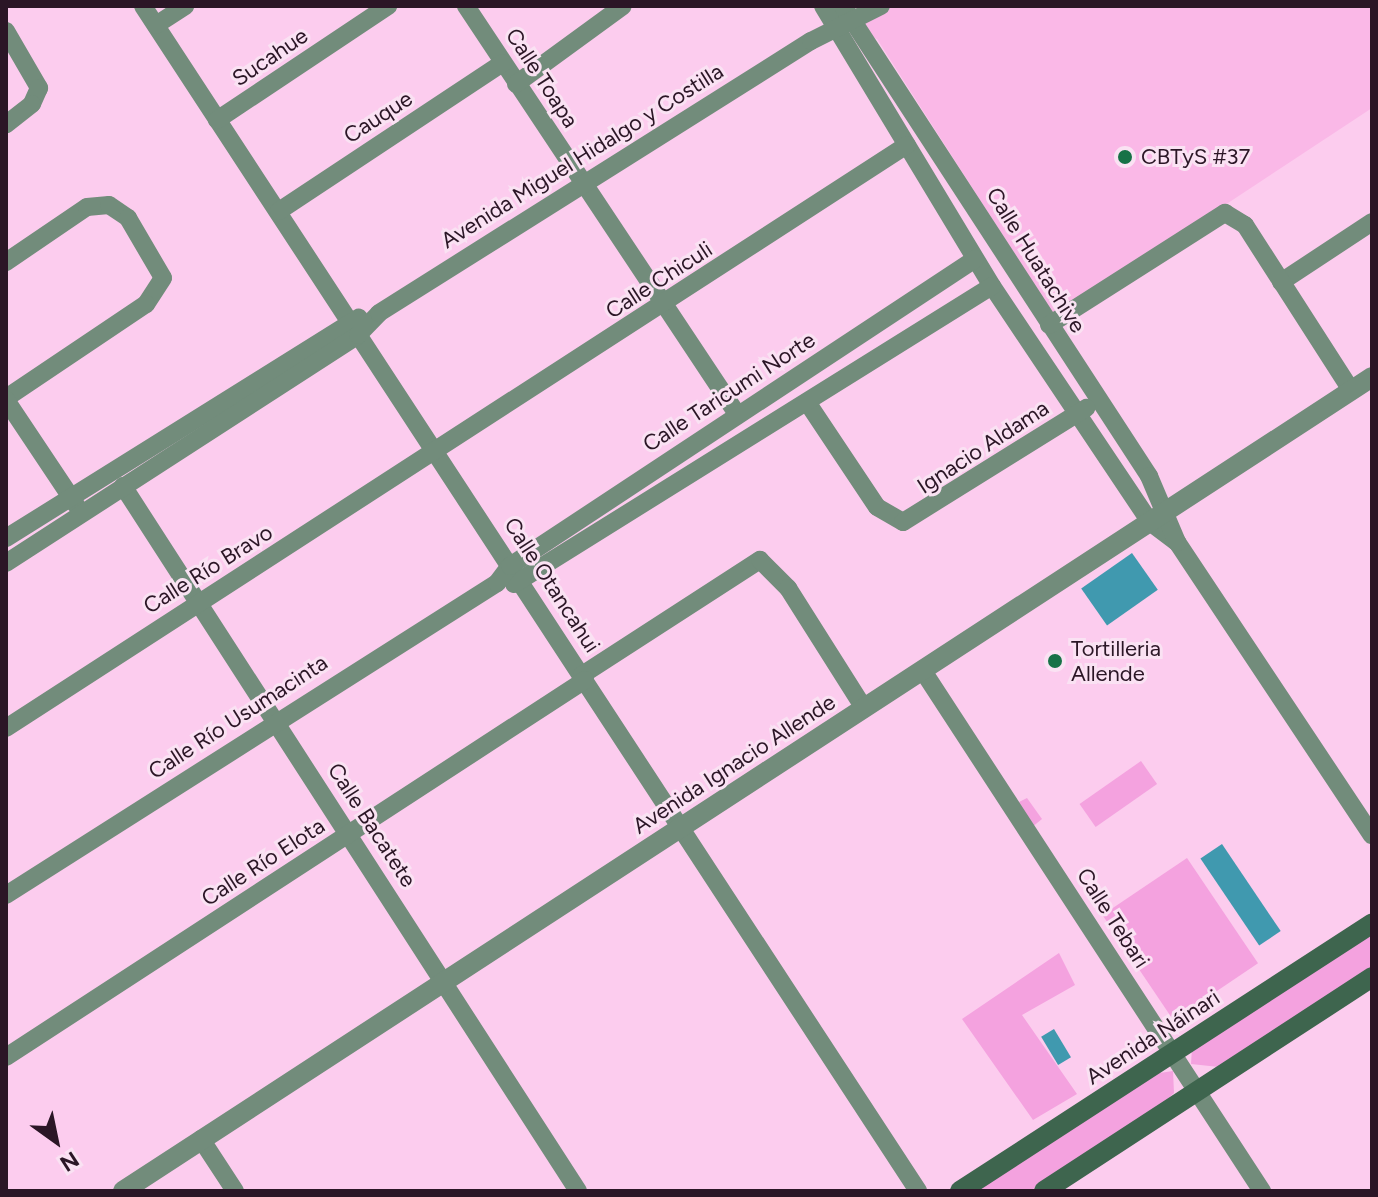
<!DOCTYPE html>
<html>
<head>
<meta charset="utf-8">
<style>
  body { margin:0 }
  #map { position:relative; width:1378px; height:1197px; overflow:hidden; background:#fcccee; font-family:Figtree,sans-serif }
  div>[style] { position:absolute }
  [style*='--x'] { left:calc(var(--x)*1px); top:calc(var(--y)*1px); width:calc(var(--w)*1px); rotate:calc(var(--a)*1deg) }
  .built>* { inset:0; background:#fab8e7 }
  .green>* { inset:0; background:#f4a2df; transform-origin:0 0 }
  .water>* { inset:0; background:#4099af; transform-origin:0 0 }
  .minor>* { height:18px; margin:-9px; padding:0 9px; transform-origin:9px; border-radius:9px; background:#728c7b }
  .tertiary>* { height:20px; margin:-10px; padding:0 10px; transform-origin:10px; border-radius:10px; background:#728c7b }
  .secondary>* { height:20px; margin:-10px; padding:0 10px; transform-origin:10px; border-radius:10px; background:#3e654e }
  .dots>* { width:22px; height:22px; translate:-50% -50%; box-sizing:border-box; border:4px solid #fae2f3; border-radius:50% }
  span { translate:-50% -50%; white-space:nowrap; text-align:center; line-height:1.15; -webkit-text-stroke:6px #fae2f3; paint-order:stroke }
  .street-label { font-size:22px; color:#2b1626 }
  .poi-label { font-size:22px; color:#2b1626 }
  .left { translate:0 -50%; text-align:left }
  .frame { position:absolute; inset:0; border:8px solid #2b1626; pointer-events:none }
  .north { position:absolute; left:16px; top:1101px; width:80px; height:80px; -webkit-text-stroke:6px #fae2f3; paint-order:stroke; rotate:147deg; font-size:22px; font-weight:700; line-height:32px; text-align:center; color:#2b1626 }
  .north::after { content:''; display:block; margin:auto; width:28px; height:36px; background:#2b1626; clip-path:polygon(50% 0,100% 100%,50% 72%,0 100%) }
</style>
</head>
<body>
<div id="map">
  <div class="built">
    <i style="clip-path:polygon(886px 6px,1372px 6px,1372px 108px,1055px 317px,877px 39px,838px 26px)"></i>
  </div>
  <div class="green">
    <i style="left:1141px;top:761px;width:28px;height:75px;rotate:55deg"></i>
    <i style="clip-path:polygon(1027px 798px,1042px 819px,1026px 832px,1009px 807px)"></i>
    <i style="left:1187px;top:858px;width:127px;height:102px;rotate:56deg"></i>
    <i style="clip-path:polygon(1372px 931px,1372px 968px,1219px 1067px,1191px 1064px,1192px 1048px)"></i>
    <i style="clip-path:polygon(1059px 953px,1075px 985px,1022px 1015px,1077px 1094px,1033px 1120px,962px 1019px)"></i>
    <i style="clip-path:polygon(1173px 1071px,1174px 1093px,1159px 1107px,1030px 1191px,973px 1191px,1153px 1074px)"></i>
  </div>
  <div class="water">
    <i style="left:1132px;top:553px;width:45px;height:62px;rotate:55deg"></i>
    <i style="left:1222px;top:844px;width:105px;height:26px;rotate:56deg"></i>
    <i style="left:1054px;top:1029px;width:33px;height:15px;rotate:59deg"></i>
  </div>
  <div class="minor">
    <i style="--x:143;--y:6;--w:1416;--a:56.81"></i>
    <i style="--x:466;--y:6;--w:491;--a:56.4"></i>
    <i style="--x:823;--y:6;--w:327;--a:58.9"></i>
    <i style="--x:992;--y:286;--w:284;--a:56.2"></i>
    <i style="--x:1150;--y:522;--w:34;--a:37"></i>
    <i style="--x:1177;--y:542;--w:352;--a:56.4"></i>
    <i style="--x:843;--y:6;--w:561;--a:56.93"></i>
    <i style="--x:1149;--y:476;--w:72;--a:67"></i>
    <i style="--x:156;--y:25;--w:35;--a:-33"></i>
    <i style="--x:6;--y:31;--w:66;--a:59.9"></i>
    <i style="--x:39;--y:88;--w:17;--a:114"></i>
    <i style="--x:32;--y:104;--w:33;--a:142"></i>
    <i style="--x:516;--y:84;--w:132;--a:-36.1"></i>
    <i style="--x:217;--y:120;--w:206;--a:-33.7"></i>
    <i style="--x:279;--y:211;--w:268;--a:-33.5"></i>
    <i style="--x:6;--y:262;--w:98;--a:-34.2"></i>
    <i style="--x:87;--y:207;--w:22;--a:-5"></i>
    <i style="--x:109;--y:205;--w:23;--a:34"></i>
    <i style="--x:128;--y:218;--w:69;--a:59.7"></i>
    <i style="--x:163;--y:278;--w:31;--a:123"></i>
    <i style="--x:146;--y:304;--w:169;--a:146.1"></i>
    <i style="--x:1281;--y:282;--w:109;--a:-33.4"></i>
    <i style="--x:1049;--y:325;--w:209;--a:-32.5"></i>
    <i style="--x:1225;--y:213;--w:23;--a:31"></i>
    <i style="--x:1245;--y:225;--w:196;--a:57.3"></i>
    <i style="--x:6;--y:400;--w:126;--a:56.3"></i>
    <i style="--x:807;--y:402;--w:126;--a:56.3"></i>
    <i style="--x:877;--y:507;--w:30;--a:30"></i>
    <i style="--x:903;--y:522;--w:216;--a:-31.9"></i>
    <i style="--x:123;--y:486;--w:839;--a:57.16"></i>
    <i style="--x:6;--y:538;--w:416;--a:-32"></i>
    <i style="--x:6;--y:563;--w:419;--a:-32.9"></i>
    <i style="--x:358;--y:335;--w:30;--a:-46"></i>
    <i style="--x:379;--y:313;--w:510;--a:-32.2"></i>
    <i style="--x:811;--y:41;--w:78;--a:-26.6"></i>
    <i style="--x:514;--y:584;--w:563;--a:-31.94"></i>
    <i style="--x:923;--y:671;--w:621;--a:56.9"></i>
    <i style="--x:582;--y:675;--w:212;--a:-32.9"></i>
    <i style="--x:760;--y:560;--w:40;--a:45"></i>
    <i style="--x:788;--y:588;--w:142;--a:57.7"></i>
    <i style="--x:6;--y:728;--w:1073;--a:-32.91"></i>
    <i style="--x:6;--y:895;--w:582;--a:-32.43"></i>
    <i style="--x:497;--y:583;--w:21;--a:-53"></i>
    <i style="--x:510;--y:566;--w:557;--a:-33.43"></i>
    <i style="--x:6;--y:1057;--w:691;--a:-33.07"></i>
    <i style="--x:201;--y:1139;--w:62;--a:56.8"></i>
  </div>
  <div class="tertiary">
    <i style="--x:123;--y:1191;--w:1491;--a:-33.09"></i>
  </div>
  <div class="secondary">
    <i style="--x:960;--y:1191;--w:491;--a:-33"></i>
    <i style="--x:1044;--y:1191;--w:392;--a:-33.1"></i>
  </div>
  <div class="dots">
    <i style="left:1125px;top:157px;background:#177247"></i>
    <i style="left:1055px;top:661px;background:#177247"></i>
  </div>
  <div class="street-label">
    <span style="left:270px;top:57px;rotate:-34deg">Sucahue</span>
    <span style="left:542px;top:78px;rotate:57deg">Calle Toapa</span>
    <span style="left:378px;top:117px;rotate:-33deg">Cauque</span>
    <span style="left:582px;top:156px;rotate:-32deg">Avenida Miguel Hidalgo y Costilla</span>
    <span style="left:1036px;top:260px;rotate:58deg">Calle Huatachive</span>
    <span style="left:659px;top:280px;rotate:-33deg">Calle Chiculi</span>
    <span style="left:729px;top:392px;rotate:-33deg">Calle Taricumi Norte</span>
    <span style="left:983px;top:447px;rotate:-33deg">Ignacio Aldama</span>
    <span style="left:208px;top:569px;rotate:-32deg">Calle Río Bravo</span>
    <span style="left:552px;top:585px;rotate:57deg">Calle Otancahui</span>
    <span style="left:238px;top:717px;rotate:-33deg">Calle Río Usumacinta</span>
    <span style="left:734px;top:764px;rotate:-33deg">Avenida Ignacio Allende</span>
    <span style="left:372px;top:825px;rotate:57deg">Calle Bacatete</span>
    <span style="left:263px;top:862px;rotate:-33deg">Calle Río Elota</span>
    <span style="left:1113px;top:918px;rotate:57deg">Calle Tebari</span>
    <span style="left:1153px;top:1037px;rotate:-33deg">Avenida Náinari</span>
  </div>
  <div class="poi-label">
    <span class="left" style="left:1141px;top:157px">CBTyS #37</span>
    <span class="left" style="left:1071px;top:661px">Tortilleria<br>Allende</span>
  </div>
  <div class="frame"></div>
  <div class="north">N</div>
</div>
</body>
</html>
